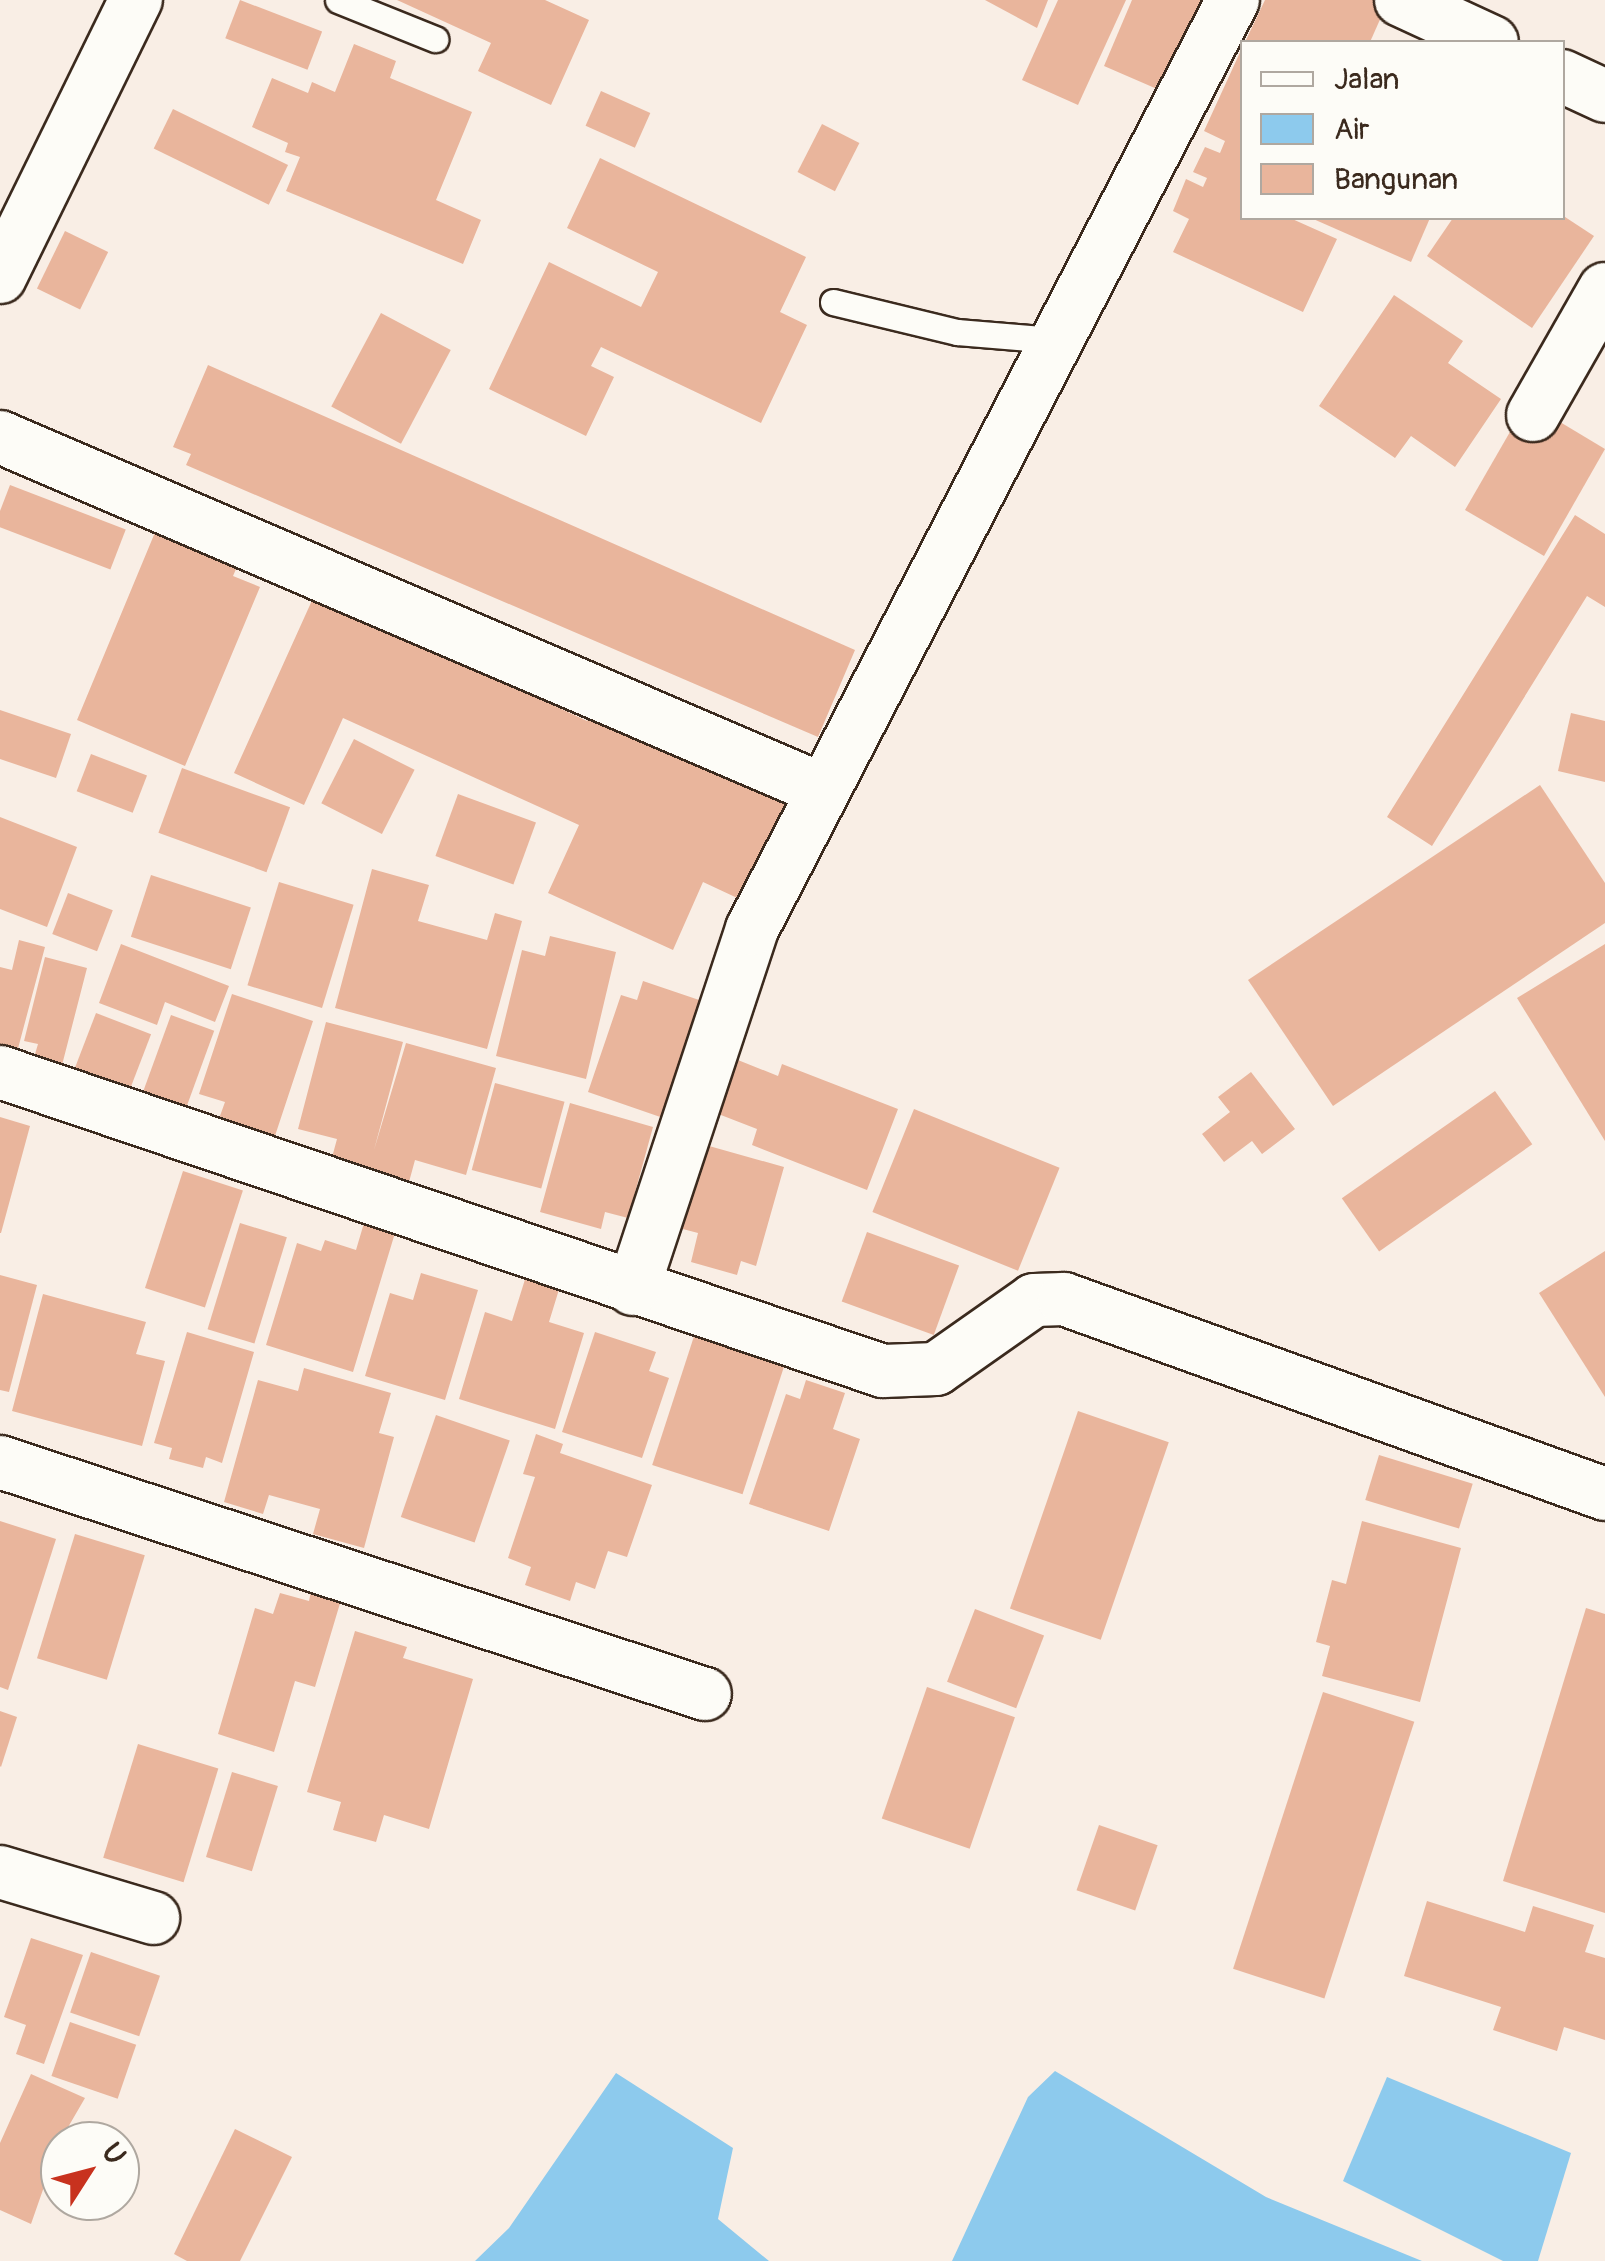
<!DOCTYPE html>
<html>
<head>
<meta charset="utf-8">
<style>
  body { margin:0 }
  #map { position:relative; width:1605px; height:2261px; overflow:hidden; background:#f9eee5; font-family:Pangolin,sans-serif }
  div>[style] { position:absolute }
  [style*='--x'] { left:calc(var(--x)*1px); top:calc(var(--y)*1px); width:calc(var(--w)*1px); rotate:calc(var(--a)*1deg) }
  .water>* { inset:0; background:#8dcaed }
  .building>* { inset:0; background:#e9b59c; transform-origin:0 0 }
  .roads { filter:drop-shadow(2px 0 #3b2a1e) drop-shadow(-2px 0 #3b2a1e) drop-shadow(0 2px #3b2a1e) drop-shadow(0 -2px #3b2a1e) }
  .lane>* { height:25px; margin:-12.5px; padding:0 12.5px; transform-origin:12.5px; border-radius:12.5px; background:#fdfcf7 }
  .street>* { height:52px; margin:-26px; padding:0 26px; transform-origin:26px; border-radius:26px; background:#fdfcf7 }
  span { translate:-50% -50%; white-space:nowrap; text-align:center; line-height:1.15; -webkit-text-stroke:10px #fdfcf7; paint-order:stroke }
  .legend { position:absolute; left:1240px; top:40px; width:325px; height:180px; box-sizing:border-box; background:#fdfcf7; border:2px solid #afa8a0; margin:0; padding:12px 18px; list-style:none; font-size:30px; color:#3b2a1e }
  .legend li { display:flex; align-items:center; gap:20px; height:50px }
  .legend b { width:50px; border:2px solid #afa8a0 }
  .north { position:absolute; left:40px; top:2121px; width:100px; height:100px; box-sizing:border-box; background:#fdfcf7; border:2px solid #afa8a0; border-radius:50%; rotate:54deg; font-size:28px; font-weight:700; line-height:40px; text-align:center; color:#3b2a1e }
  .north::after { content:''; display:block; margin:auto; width:35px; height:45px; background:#c8321e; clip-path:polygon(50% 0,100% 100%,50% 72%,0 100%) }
</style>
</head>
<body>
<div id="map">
  <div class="water">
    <i style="clip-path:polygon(1055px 2071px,1266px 2197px,1422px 2261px,952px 2261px,1028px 2097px)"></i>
    <i style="clip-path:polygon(616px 2073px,733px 2148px,718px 2219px,769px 2261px,475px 2261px,509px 2228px)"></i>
    <i style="clip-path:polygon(1387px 2077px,1571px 2153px,1538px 2261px,1503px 2261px,1343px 2181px)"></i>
  </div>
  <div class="building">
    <i style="left:240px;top:0;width:88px;height:41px;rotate:21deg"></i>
    <i style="clip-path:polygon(397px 0,545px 0,589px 20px,551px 105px,478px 71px,491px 43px)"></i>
    <i style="clip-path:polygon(985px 0,1048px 0,1037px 28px)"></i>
    <i style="clip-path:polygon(1058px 0,1126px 0,1078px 105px,1022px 80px)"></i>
    <i style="clip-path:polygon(1132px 0,1203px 0,1164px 92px,1104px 66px)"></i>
    <i style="clip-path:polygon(1265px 0,1374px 0,1386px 6px,1370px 42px,1245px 42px)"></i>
    <i style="clip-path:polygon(354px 44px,396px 61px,390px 78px,472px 112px,436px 200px,481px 220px,463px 264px,286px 191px,300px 157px,285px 152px,288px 143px,252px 127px,272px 78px,308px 93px,312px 82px,335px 92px)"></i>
    <i style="clip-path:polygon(1242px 48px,1242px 218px,1290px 218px,1337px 239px,1303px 312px,1173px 252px,1189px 219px,1173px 211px,1186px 179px,1203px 187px,1207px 178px,1193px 172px,1205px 147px,1220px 153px,1225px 141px,1204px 131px)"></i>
    <i style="left:601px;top:91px;width:54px;height:38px;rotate:24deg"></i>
    <i style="left:173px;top:109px;width:128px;height:44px;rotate:26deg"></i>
    <i style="left:822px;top:124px;width:42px;height:54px;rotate:27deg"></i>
    <i style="clip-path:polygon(600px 158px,806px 257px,780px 312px,807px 325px,761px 423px,601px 347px,591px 366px,614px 377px,586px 436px,489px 389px,549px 262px,641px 307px,658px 272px,567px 228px)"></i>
    <i style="clip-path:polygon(1562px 215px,1594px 236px,1532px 328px,1427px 256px,1453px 218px)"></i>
    <i style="clip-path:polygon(1311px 218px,1430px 218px,1411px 262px)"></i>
    <i style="left:65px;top:231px;width:48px;height:64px;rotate:26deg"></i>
    <i style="clip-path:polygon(1394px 295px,1463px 341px,1448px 363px,1501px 399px,1455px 467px,1411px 436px,1395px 458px,1319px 406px)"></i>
    <i style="left:381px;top:313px;width:79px;height:106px;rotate:28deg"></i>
    <i style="clip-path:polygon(208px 365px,855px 650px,818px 737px,186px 465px,191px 454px,173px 447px)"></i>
    <i style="clip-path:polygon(1518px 418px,1555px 419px,1605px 449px,1544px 556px,1465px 510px)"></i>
    <i style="left:10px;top:485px;width:124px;height:43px;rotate:21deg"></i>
    <i style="clip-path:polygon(1575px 515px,1605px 534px,1605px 607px,1587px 596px,1432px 846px,1387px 817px)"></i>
    <i style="clip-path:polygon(161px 518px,243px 553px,233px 576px,260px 587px,185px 766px,77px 720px)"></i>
    <i style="clip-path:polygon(314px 596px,521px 691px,528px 675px,562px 690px,555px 706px,587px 721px,595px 704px,797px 793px,748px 903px,703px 882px,673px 950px,548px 893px,579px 825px,343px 718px,304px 805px,234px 773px)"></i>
    <i style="clip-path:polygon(0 710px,71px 734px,56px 778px,0 759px)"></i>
    <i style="clip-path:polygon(1571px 713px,1605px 721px,1605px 782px,1558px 771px)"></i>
    <i style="left:354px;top:739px;width:68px;height:72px;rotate:27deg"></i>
    <i style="left:91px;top:754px;width:60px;height:40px;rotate:21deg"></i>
    <i style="left:182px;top:768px;width:115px;height:69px;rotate:20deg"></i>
    <i style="clip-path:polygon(1540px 785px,1605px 883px,1605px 923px,1333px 1106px,1248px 980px)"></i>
    <i style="left:458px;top:794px;width:83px;height:66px;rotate:20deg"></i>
    <i style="clip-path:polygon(0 817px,77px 847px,47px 927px,0 909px)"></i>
    <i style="clip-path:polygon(372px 869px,429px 885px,418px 921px,487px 940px,495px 913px,522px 921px,487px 1049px,335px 1008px)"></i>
    <i style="left:151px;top:875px;width:105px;height:65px;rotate:18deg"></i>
    <i style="left:279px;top:882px;width:78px;height:108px;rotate:17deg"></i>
    <i style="left:68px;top:893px;width:48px;height:44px;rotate:21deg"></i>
    <i style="clip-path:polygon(550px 936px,616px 952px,586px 1079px,496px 1056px,522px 950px,545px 956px)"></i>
    <i style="clip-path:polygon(19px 940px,45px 947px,16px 1056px,0 1052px,0 967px,12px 970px)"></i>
    <i style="clip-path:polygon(121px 944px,229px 986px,215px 1022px,165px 1002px,157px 1025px,99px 1003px)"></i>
    <i style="clip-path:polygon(1605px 944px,1605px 1141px,1517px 998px)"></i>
    <i style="clip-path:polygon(45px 957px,87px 968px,61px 1069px,33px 1061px,38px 1044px,24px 1041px)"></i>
    <i style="clip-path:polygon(643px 981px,708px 1003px,669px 1120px,588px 1092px,621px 995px,637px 1000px)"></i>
    <i style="clip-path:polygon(232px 994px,313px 1021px,267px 1160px,211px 1141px,225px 1102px,199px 1094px)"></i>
    <i style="left:96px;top:1013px;width:59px;height:71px;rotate:21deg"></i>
    <i style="left:171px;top:1015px;width:46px;height:95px;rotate:20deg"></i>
    <i style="clip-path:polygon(326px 1022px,403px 1042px,374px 1150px,406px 1043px,496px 1068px,466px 1175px,415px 1160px,403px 1204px,325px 1183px,337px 1139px,298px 1129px)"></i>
    <i style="clip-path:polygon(728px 1056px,778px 1076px,782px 1064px,898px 1109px,867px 1190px,752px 1145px,757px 1129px,708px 1110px)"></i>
    <i style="clip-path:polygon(1251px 1072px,1295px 1129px,1262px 1154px,1252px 1141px,1224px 1162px,1202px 1134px,1230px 1112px,1218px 1097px)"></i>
    <i style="left:495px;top:1083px;width:72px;height:90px;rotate:15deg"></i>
    <i style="left:1495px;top:1091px;width:65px;height:187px;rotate:55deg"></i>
    <i style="clip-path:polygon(570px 1103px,653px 1127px,628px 1218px,605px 1212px,601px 1229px,540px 1212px)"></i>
    <i style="left:914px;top:1109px;width:157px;height:111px;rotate:22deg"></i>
    <i style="clip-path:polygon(0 1117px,30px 1126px,1px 1233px,0 1233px)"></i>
    <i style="clip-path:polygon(702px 1144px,784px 1167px,756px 1266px,741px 1261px,737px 1275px,691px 1262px,698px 1233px,679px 1228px)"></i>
    <i style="left:183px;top:1171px;width:63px;height:123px;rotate:18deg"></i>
    <i style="left:240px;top:1223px;width:49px;height:111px;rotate:17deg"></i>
    <i style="clip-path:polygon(364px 1223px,395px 1233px,353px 1372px,266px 1345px,297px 1243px,321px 1251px,325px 1240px,356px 1250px)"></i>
    <i style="left:867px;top:1232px;width:98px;height:74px;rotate:20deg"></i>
    <i style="clip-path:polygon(1605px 1251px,1605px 1397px,1539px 1293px)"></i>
    <i style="clip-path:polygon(421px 1273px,478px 1290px,445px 1400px,365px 1376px,390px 1293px,413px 1300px)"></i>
    <i style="clip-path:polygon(527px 1273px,561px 1283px,549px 1322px,584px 1333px,555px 1429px,459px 1399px,485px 1312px,512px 1321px)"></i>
    <i style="clip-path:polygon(0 1275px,37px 1285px,9px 1392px,0 1390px)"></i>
    <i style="clip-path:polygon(43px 1294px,146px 1322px,136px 1354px,165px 1361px,142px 1446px,12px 1411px)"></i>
    <i style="left:697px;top:1327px;width:95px;height:145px;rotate:18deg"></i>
    <i style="clip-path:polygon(187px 1332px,254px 1352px,222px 1463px,206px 1457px,203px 1468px,169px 1459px,172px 1448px,154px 1443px)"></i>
    <i style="clip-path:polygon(595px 1332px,656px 1352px,649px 1371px,669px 1378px,642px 1458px,562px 1432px)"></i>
    <i style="clip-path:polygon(304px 1368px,391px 1393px,379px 1433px,394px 1437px,364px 1548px,313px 1534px,320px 1509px,269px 1495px,263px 1514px,224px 1502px,258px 1380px,298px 1391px)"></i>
    <i style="clip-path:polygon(806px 1380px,845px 1393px,833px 1429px,860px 1439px,829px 1531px,749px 1504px,786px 1394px,800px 1399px)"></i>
    <i style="left:1078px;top:1411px;width:96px;height:209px;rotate:19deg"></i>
    <i style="left:436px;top:1415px;width:78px;height:108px;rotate:19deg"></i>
    <i style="clip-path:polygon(536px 1434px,563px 1444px,560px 1453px,652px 1485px,627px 1557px,608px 1551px,595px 1589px,576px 1582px,570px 1601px,525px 1585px,531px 1567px,508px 1558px,535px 1477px,523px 1474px)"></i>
    <i style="left:1379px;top:1455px;width:98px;height:47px;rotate:17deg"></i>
    <i style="clip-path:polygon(0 1521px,56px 1539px,8px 1690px,0 1687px)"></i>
    <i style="clip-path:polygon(1362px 1521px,1461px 1548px,1420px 1702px,1322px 1676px,1330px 1646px,1316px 1642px,1332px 1580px,1346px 1584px)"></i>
    <i style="left:75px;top:1534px;width:73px;height:130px;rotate:17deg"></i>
    <i style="clip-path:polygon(311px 1591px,341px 1600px,315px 1687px,295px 1681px,274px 1752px,218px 1734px,255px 1608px,273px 1614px,280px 1593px,309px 1601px)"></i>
    <i style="clip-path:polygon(1586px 1608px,1605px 1614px,1605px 1913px,1503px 1881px)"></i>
    <i style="left:975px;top:1609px;width:74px;height:78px;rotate:21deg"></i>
    <i style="clip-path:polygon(355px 1631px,407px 1647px,403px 1658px,473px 1679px,429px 1829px,384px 1815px,376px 1842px,333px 1830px,341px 1802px,307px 1792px)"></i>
    <i style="left:927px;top:1687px;width:93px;height:139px;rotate:19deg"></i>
    <i style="left:1323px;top:1692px;width:96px;height:291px;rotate:18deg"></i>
    <i style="clip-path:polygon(0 1711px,17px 1717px,1px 1767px,0 1766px)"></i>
    <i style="left:138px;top:1744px;width:84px;height:119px;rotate:17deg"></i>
    <i style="left:232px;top:1772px;width:48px;height:89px;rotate:17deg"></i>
    <i style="left:1099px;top:1825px;width:62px;height:69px;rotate:19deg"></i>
    <i style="clip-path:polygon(1427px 1901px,1525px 1932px,1533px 1906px,1594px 1925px,1585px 1952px,1605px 1958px,1605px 2040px,1564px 2027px,1557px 2051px,1493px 2030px,1501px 2007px,1404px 1976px)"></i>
    <i style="clip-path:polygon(31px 1938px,83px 1955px,44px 2064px,16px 2054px,26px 2025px,4px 2017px)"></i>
    <i style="left:91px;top:1952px;width:73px;height:64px;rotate:19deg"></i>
    <i style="left:70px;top:2022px;width:70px;height:57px;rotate:19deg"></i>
    <i style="clip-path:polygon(31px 2074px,85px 2098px,60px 2141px,31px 2224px,0 2210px,0 2143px)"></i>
    <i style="clip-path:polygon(235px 2129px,292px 2157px,240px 2261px,187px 2261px,174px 2254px)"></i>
  </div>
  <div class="roads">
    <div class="lane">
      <i style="--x:338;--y:0;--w:105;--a:21.9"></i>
      <i style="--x:833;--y:302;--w:128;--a:13.6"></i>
      <i style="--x:957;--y:332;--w:97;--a:4.7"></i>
    </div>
    <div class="street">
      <i style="--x:1401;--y:0;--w:100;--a:24.8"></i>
      <i style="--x:1562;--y:76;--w:47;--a:24.9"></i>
      <i style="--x:0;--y:277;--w:309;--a:-63.9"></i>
      <i style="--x:1533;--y:415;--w:145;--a:-60.3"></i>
      <i style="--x:0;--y:437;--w:890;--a:23.22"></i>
      <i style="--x:0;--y:1072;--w:932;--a:18.71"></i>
      <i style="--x:883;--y:1371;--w:53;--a:-2.2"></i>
      <i style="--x:936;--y:1369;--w:120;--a:-35.1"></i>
      <i style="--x:1034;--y:1300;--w:30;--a:-2"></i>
      <i style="--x:1064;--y:1299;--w:575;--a:19.82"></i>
      <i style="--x:633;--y:1289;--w:379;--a:-71.7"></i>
      <i style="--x:752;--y:929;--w:1046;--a:-62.63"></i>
      <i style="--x:0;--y:1462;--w:742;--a:18.22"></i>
      <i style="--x:0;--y:1872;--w:160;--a:16.7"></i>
    </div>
  </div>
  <ul class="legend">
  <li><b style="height:12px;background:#fdfcf7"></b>Jalan</li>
  <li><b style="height:28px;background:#8dcaed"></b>Air</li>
  <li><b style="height:28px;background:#e9b59c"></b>Bangunan</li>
  </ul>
  <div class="north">U</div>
</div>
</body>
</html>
